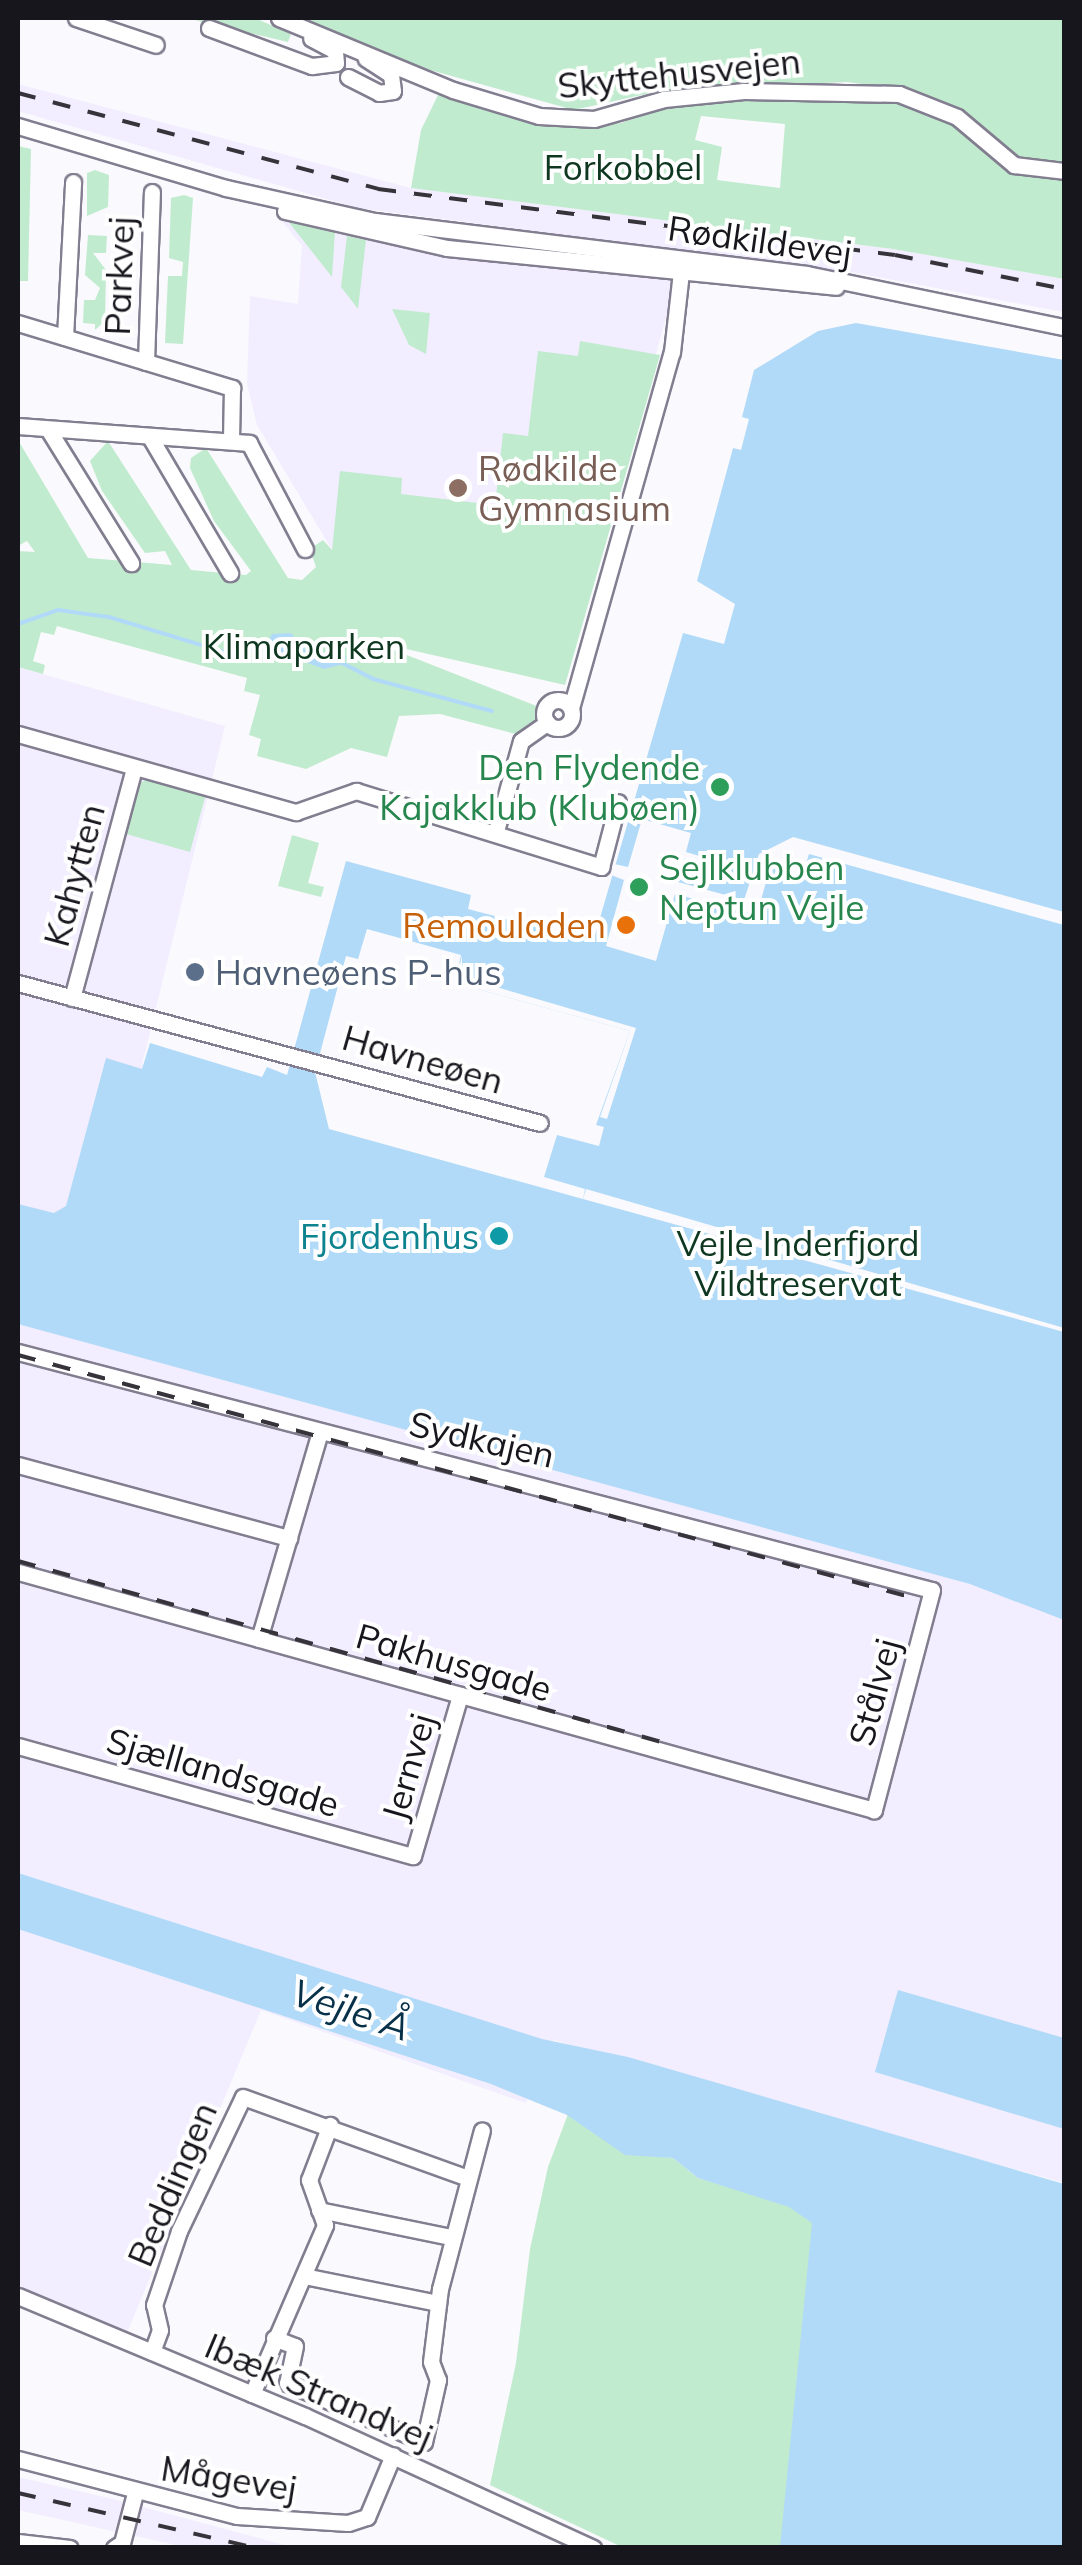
<!DOCTYPE html>
<html>
<head>
<meta charset="utf-8">
<style>
  body { margin:0 }
  #map { position:relative; width:1082px; height:2565px; overflow:hidden; background:#faf9fd; font-family:Mulish,sans-serif }
  div>[style] { position:absolute }
  [style*='--x'] { left:calc(var(--x)*1px); top:calc(var(--y)*1px); width:calc(var(--w)*1px); rotate:calc(var(--a)*1deg) }
  .built>* { inset:0; background:#f2eeff }
  .green>* { inset:0; background:#c1ebce }
  .water>* { inset:0; background:#b1daf8 }
  .pier>* { inset:0; background:#faf9fd }
  .stream>* { height:4px; margin:-2px; padding:0 2px; transform-origin:2px; border-radius:2px; background:#b1daf8 }
  .roads { filter:drop-shadow(2px 0 #827e90) drop-shadow(-2px 0 #827e90) drop-shadow(0 2px #827e90) drop-shadow(0 -2px #827e90) }
  .minor>* { height:15px; margin:-7.5px; padding:0 7.5px; transform-origin:7.5px; border-radius:7.5px; background:#fff }
  .minor>.ring { margin:-7.5px; padding:0; box-sizing:content-box; background:none; border:15px solid #fff; border-radius:50% }
  .rail>* { height:4px; margin-top:-2px; transform-origin:0; background:repeating-linear-gradient(90deg,#36343a 0 18px,transparent 0 36px) }
  .dots>* { width:28px; height:28px; translate:-50% -50%; box-sizing:border-box; border:5px solid #fff; border-radius:50% }
  span { translate:-50% -50%; white-space:nowrap; text-align:center; line-height:1.15; -webkit-text-stroke:8px #fff; paint-order:stroke }
  .street-label { font-size:35px; color:#18161d }
  .park-label { font-size:35px; color:#0e3720 }
  .education-label { font-size:35px; color:#785e54 }
  .left { translate:0 -50%; text-align:left }
  .leisure-label { font-size:35px; color:#27864d }
  .right { translate:-100% -50%; text-align:right }
  .food-label { font-size:35px; color:#c56008 }
  .service-label { font-size:35px; color:#4e5e75 }
  .culture-label { font-size:35px; color:#0d838f }
  .water-label { font-size:38px; color:#073049; font-style:italic }
  .frame { position:absolute; inset:0; border:20px solid #18161d; pointer-events:none }
</style>
</head>
<body>
<div id="map">
  <div class="built">
    <i style="clip-path:polygon(18px 84px,411px 188px,893px 249px,1064px 279px,1064px 312px,856px 273px,358px 208px,18px 111px)"></i>
    <i style="clip-path:polygon(277px 215px,676px 281px,565px 685px,332px 550px,257px 425px,247px 384px,250px 296px,298px 304px,302px 246px)"></i>
    <i style="clip-path:polygon(18px 667px,225px 726px,142px 1065px,245px 1097px,1064px 1520px,1064px 2183px,553px 2040px,526px 2103px,261px 2010px,122px 2345px,18px 2300px)"></i>
    <i style="clip-path:polygon(18px 2477px,113px 2499px,292px 2547px,185px 2547px,18px 2510px)"></i>
  </div>
  <div class="green">
    <i style="clip-path:polygon(186px 18px,255px 18px,291px 34px,288px 42px)"></i>
    <i style="clip-path:polygon(305px 18px,1064px 18px,1064px 164px,1011px 155px,947px 104px,901px 89px,847px 82px,664px 90px,574px 110px,412px 65px)"></i>
    <i style="clip-path:polygon(evenodd,439px 93px,560px 127px,622px 123px,649px 109px,705px 99px,900px 100px,948px 118px,1007px 167px,1064px 176px,1064px 279px,893px 249px,411px 188px,421px 130px,439px 93px,701px 116px,785px 124px,780px 188px,717px 180px,722px 147px,695px 140px,701px 116px)"></i>
    <i style="clip-path:polygon(18px 146px,31px 149px,28px 281px,18px 281px)"></i>
    <i style="clip-path:polygon(95px 170px,109px 175px,108px 207px,87px 216px,87px 173px)"></i>
    <i style="clip-path:polygon(184px 195px,193px 198px,183px 344px,165px 343px,168px 276px,182px 276px,183px 262px,169px 258px,171px 198px)"></i>
    <i style="clip-path:polygon(288px 220px,335px 232px,332px 277px,287px 220px)"></i>
    <i style="clip-path:polygon(88px 235px,107px 236px,106px 253px,93px 253px,106px 270px,105px 321px,95px 330px,95px 324px,83px 323px,84px 300px,95px 300px,100px 288px,85px 275px)"></i>
    <i style="clip-path:polygon(347px 236px,366px 240px,358px 309px,341px 287px)"></i>
    <i style="clip-path:polygon(392px 309px,430px 313px,426px 354px,409px 345px)"></i>
    <i style="clip-path:polygon(580px 341px,660px 355px,565px 685px,371px 641px,539px 707px,531px 730px,516px 734px,440px 714px,399px 716px,387px 757px,351px 748px,306px 769px,257px 756px,261px 739px,249px 735px,260px 695px,244px 691px,247px 678px,57px 626px,54px 635px,41px 632px,33px 661px,45px 665px,43px 674px,18px 667px,18px 551px,35px 552px,27px 541px,18px 546px,18px 440px,88px 558px,172px 565px,165px 551px,145px 553px,102px 491px,90px 461px,108px 441px,191px 570px,246px 575px,251px 571px,214px 521px,190px 468px,191px 458px,206px 448px,288px 578px,302px 580px,316px 567px,310px 549px,323px 540px,332px 550px,340px 471px,402px 478px,401px 494px,495px 505px,503px 433px,528px 436px,538px 351px,578px 356px)"></i>
    <i style="clip-path:polygon(149px 779px,206px 794px,190px 852px,126px 834px,139px 783px)"></i>
    <i style="clip-path:polygon(292px 835px,319px 843px,308px 883px,324px 887px,321px 897px,278px 886px)"></i>
    <i style="clip-path:polygon(evenodd,568px 2114px,1064px 2185px,1064px 2547px,622px 2547px,490px 2485px,516px 2363px,530px 2249px,548px 2167px,568px 2114px,666px 2149px,759px 2196px,698px 2178px,673px 2158px,623px 2153px,666px 2149px)"></i>
  </div>
  <div class="water">
    <i style="clip-path:polygon(evenodd,856px 323px,1064px 360px,1064px 1620px,970px 1584px,18px 1324px,18px 1204px,54px 1213px,66px 1206px,106px 1058px,142px 1069px,150px 1043px,262px 1077px,267px 1067px,287px 1075px,346px 861px,471px 895px,468px 909px,593px 942px,683px 633px,724px 644px,735px 604px,697px 581px,733px 448px,741px 450px,749px 419px,742px 417px,754px 370px,818px 331px,856px 323px,367px 929px,461px 955px,455px 983px,630px 1031px,596px 1125px,604px 1127px,599px 1146px,557px 1135px,544px 1177px,585px 1189px,583px 1199px,329px 1129px,315px 1072px,346px 956px,358px 959px,367px 929px)"></i>
    <i style="clip-path:polygon(291px 633px,309px 654px,332px 651px,346px 656px,344px 664px,324px 669px,265px 647px,272px 634px)"></i>
    <i style="clip-path:polygon(18px 1873px,542px 2039px,628px 2057px,1064px 2184px,1064px 2547px,780px 2547px,812px 2223px,789px 2207px,698px 2178px,673px 2158px,625px 2155px,567px 2115px,491px 2084px,18px 1929px)"></i>
    <i style="clip-path:polygon(898px 1990px,1064px 2038px,1064px 2129px,875px 2072px)"></i>
  </div>
  <div class="pier">
    <i style="clip-path:polygon(642px 819px,691px 833px,686px 852px,706px 858px,698px 884px,681px 880px,685px 857px,678px 882px,744px 900px,759px 854px,793px 837px,1064px 912px,1064px 925px,809px 854px,802px 876px,770px 868px,759px 907px,748px 913px,675px 894px,656px 961px,606px 946px,624px 880px,611px 875px,614px 864px,628px 867px)"></i>
    <i style="clip-path:polygon(462px 956px,462px 977px,636px 1028px,607px 1119px,600px 1117px,630px 1031px,455px 983px)"></i>
    <i style="clip-path:polygon(586px 1189px,1064px 1328px,1064px 1332px,583px 1199px)"></i>
  </div>
  <div class="stream">
    <i style="--x:18;--y:624;--w:42;--a:-19.3"></i>
    <i style="--x:58;--y:610;--w:51;--a:7.8"></i>
    <i style="--x:109;--y:617;--w:120;--a:16.9"></i>
    <i style="--x:224;--y:652;--w:46;--a:-6.2"></i>
    <i style="--x:342;--y:663;--w:35;--a:27"></i>
    <i style="--x:373;--y:679;--w:123;--a:15.1"></i>
  </div>
  <div class="roads">
    <div class="minor">
      <i style="--x:76;--y:18;--w:84;--a:18.6"></i>
      <i style="--x:279;--y:18;--w:188;--a:22.5"></i>
      <i style="--x:453;--y:90;--w:90;--a:16.8"></i>
      <i style="--x:539;--y:116;--w:55;--a:3.1"></i>
      <i style="--x:594;--y:119;--w:73;--a:-15.9"></i>
      <i style="--x:664;--y:99;--w:80;--a:-5.7"></i>
      <i style="--x:744;--y:91;--w:155;--a:1.1"></i>
      <i style="--x:899;--y:94;--w:62;--a:21.6"></i>
      <i style="--x:957;--y:117;--w:75;--a:40.1"></i>
      <i style="--x:1014;--y:165;--w:50;--a:6.8"></i>
      <i style="--x:209;--y:28;--w:110;--a:20.3"></i>
      <i style="--x:312;--y:66;--w:24;--a:-7"></i>
      <i style="--x:336;--y:63;--w:12;--a:-95"></i>
      <i style="--x:335;--y:51;--w:27;--a:-152"></i>
      <i style="--x:348;--y:77;--w:35;--a:27"></i>
      <i style="--x:379;--y:93;--w:14;--a:-8"></i>
      <i style="--x:393;--y:91;--w:16;--a:-97"></i>
      <i style="--x:391;--y:75;--w:30;--a:-147"></i>
      <i style="--x:18;--y:126;--w:217;--a:16.6"></i>
      <i style="--x:226;--y:188;--w:153;--a:12.5"></i>
      <i style="--x:375;--y:221;--w:435;--a:7"></i>
      <i style="--x:807;--y:274;--w:262;--a:11.7"></i>
      <i style="--x:285;--y:211;--w:166;--a:12.9"></i>
      <i style="--x:447;--y:248;--w:391;--a:5.7"></i>
      <i style="--x:18;--y:323;--w:224;--a:16.9"></i>
      <i style="--x:232;--y:388;--w:53;--a:91.1"></i>
      <i style="--x:65;--y:337;--w:155;--a:-87"></i>
      <i style="--x:146;--y:362;--w:170;--a:-88"></i>
      <i style="--x:18;--y:426;--w:232;--a:4.2"></i>
      <i style="--x:249;--y:443;--w:120;--a:62.2"></i>
      <i style="--x:48;--y:429;--w:158;--a:58.2"></i>
      <i style="--x:150;--y:437;--w:158;--a:59.5"></i>
      <i class="ring" style="left:544px;top:700px;width:13px;height:13px"></i>
      <i style="--x:571;--y:708;--w:370;--a:-74.2"></i>
      <i style="--x:672;--y:352;--w:90;--a:-83.6"></i>
      <i style="--x:18;--y:734;--w:289;--a:15.7"></i>
      <i style="--x:296;--y:812;--w:64;--a:-19.3"></i>
      <i style="--x:356;--y:791;--w:257;--a:17.2"></i>
      <i style="--x:601;--y:867;--w:67;--a:-75.3"></i>
      <i style="--x:496;--y:831;--w:93;--a:-74.5"></i>
      <i style="--x:521;--y:741;--w:32;--a:-35"></i>
      <i style="--x:18;--y:983;--w:540;--a:15.01"></i>
      <i style="--x:72;--y:998;--w:238;--a:-74.9"></i>
      <i style="--x:18;--y:1352;--w:944;--a:14.6"></i>
      <i style="--x:932;--y:1590;--w:228;--a:104.8"></i>
      <i style="--x:874;--y:1810;--w:888;--a:-164.46"></i>
      <i style="--x:18;--y:1465;--w:281;--a:15.1"></i>
      <i style="--x:259;--y:1639;--w:216;--a:-73.6"></i>
      <i style="--x:18;--y:1746;--w:410;--a:15.6"></i>
      <i style="--x:413;--y:1856;--w:168;--a:-73.7"></i>
      <i style="--x:319;--y:2210;--w:135;--a:11.6"></i>
      <i style="--x:304;--y:2276;--w:137;--a:11.4"></i>
      <i style="--x:18;--y:2296;--w:311;--a:22.7"></i>
      <i style="--x:305;--y:2416;--w:317;--a:24.6"></i>
      <i style="--x:274;--y:2338;--w:22;--a:21"></i>
      <i style="--x:295;--y:2346;--w:38;--a:102"></i>
      <i style="--x:287;--y:2383;--w:149;--a:23.3"></i>
      <i style="--x:424;--y:2442;--w:64;--a:-77.3"></i>
      <i style="--x:438;--y:2380;--w:19;--a:-111"></i>
      <i style="--x:431;--y:2362;--w:74;--a:-83"></i>
      <i style="--x:440;--y:2289;--w:164;--a:-75.2"></i>
      <i style="--x:152;--y:2352;--w:23;--a:-70"></i>
      <i style="--x:160;--y:2330;--w:26;--a:-103"></i>
      <i style="--x:154;--y:2305;--w:78;--a:-71.3"></i>
      <i style="--x:179;--y:2231;--w:148;--a:-64.5"></i>
      <i style="--x:243;--y:2097;--w:239;--a:19.8"></i>
      <i style="--x:252;--y:2394;--w:184;--a:-66.6"></i>
      <i style="--x:325;--y:2225;--w:48;--a:-109.6"></i>
      <i style="--x:309;--y:2180;--w:59;--a:-69.1"></i>
      <i style="--x:18;--y:2459;--w:226;--a:14.6"></i>
      <i style="--x:237;--y:2516;--w:111;--a:3.6"></i>
      <i style="--x:348;--y:2523;--w:20;--a:-18"></i>
      <i style="--x:367;--y:2517;--w:67;--a:-67.2"></i>
      <i style="--x:18;--y:2542;--w:52;--a:6.6"></i>
      <i style="--x:114;--y:2548;--w:9;--a:-32"></i>
      <i style="--x:122;--y:2543;--w:52;--a:-75.4"></i>
    </div>
  </div>
  <div class="rail">
    <i style="--x:18;--y:93;--w:373;--a:14.9"></i>
    <i style="--x:378;--y:189;--w:521;--a:7.28"></i>
    <i style="--x:895;--y:255;--w:172;--a:11.4"></i>
    <i style="--x:18;--y:1355;--w:932;--a:15.18"></i>
    <i style="--x:18;--y:1561;--w:672;--a:15.71"></i>
    <i style="--x:18;--y:2493;--w:244;--a:13"></i>
  </div>
  <div class="dots">
    <i style="left:458px;top:488px;background:#8d6e63"></i>
    <i style="left:720px;top:787px;background:#2e9e5b"></i>
    <i style="left:639px;top:887px;background:#2e9e5b"></i>
    <i style="left:626px;top:925px;background:#e8710a"></i>
    <i style="left:195px;top:972px;background:#5c6f8a"></i>
    <i style="left:499px;top:1236px;background:#0f9aa8"></i>
  </div>
  <div class="street-label">
    <span style="left:679px;top:73px;rotate:-6deg">Skyttehusvejen</span>
    <span style="left:760px;top:240px;rotate:8deg">Rødkildevej</span>
    <span style="left:119px;top:276px;rotate:-88deg">Parkvej</span>
    <span style="left:74px;top:875px;rotate:-75deg">Kahytten</span>
    <span style="left:423px;top:1059px;rotate:16deg">Havneøen</span>
    <span style="left:482px;top:1439px;rotate:13deg">Sydkajen</span>
    <span style="left:454px;top:1662px;rotate:16deg">Pakhusgade</span>
    <span style="left:874px;top:1692px;rotate:-75deg">Stålvej</span>
    <span style="left:408px;top:1767px;rotate:-74deg">Jernvej</span>
    <span style="left:223px;top:1772px;rotate:16deg">Sjællandsgade</span>
    <span style="left:172px;top:2184px;rotate:-67deg">Beddingen</span>
    <span style="left:319px;top:2391px;rotate:23deg">Ibæk Strandvej</span>
    <span style="left:229px;top:2478px;rotate:9deg">Mågevej</span>
  </div>
  <div class="park-label">
    <span style="left:623px;top:167px">Forkobbel</span>
    <span style="left:304px;top:646px">Klimaparken</span>
    <span style="left:798px;top:1263px">Vejle Inderfjord<br>Vildtreservat</span>
  </div>
  <div class="education-label">
    <span class="left" style="left:478px;top:488px">Rødkilde<br>Gymnasium</span>
  </div>
  <div class="leisure-label">
    <span class="right" style="left:700px;top:787px">Den Flydende<br>Kajakklub (Klubøen)</span>
    <span class="left" style="left:659px;top:887px">Sejlklubben<br>Neptun Vejle</span>
  </div>
  <div class="food-label">
    <span class="right" style="left:606px;top:925px">Remouladen</span>
  </div>
  <div class="service-label">
    <span class="left" style="left:215px;top:972px">Havneøens P-hus</span>
  </div>
  <div class="culture-label">
    <span class="right" style="left:479px;top:1236px">Fjordenhus</span>
  </div>
  <div class="water-label">
    <span style="left:351px;top:2010px;rotate:18deg">Vejle Å</span>
  </div>
  <div class="frame"></div>
</div>
</body>
</html>
